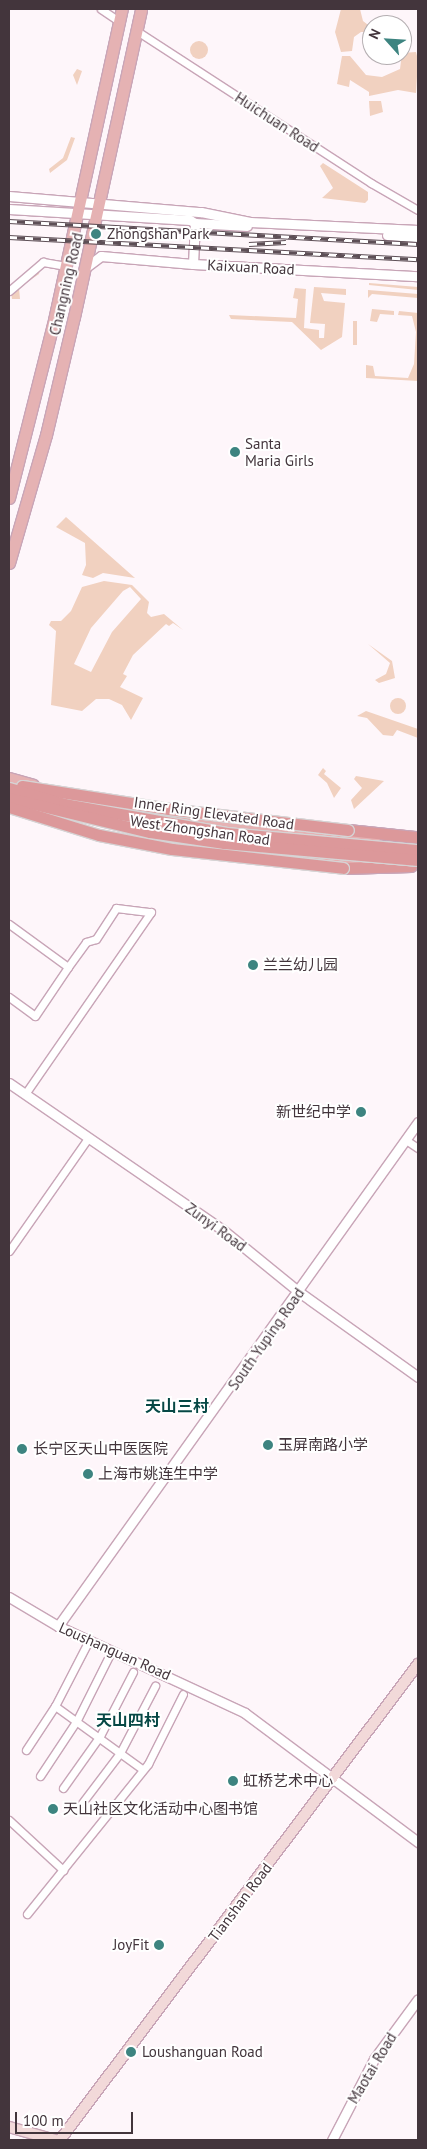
<!DOCTYPE html>
<html>
<head>
<meta charset="utf-8">
<style>
  body { margin:0 }
  #map { position:relative; width:427px; height:2149px; overflow:hidden; background:#fef6fa; font-family:"PT Sans","Noto Sans SC",sans-serif }
  div>[style] { position:absolute }
  [style*='--x'] { left:calc(var(--x)*1px); top:calc(var(--y)*1px); width:calc(var(--w)*1px); rotate:calc(var(--a)*1deg) }
  .green>* { inset:0; background:#f1d1c0; transform-origin:0 0 }
  .round { border-radius:50% }
  .roads { filter:drop-shadow(1px 0 #c8a5b7) drop-shadow(-1px 0 #c8a5b7) drop-shadow(0 1px #c8a5b7) drop-shadow(0 -1px #c8a5b7) }
  .minor>* { height:7px; margin:-3.5px; padding:0 3.5px; transform-origin:3.5px; border-radius:3.5px; background:#fff }
  .tertiary>* { height:9px; margin:-4.5px; padding:0 4.5px; transform-origin:4.5px; border-radius:4.5px; background:#fff }
  .secondary>* { height:10px; margin:-5px; padding:0 5px; transform-origin:5px; border-radius:5px; background:#f2d9d9 }
  .primary>* { height:11px; margin:-5.5px; padding:0 5.5px; transform-origin:5.5px; border-radius:5.5px; background:#e5b2b3 }
  .trunk>* { height:11px; margin:-5.5px; padding:0 5.5px; transform-origin:5.5px; border-radius:5.5px; background:#dc989a }
  .rail>* { height:4.5px; margin-top:-2.25px; transform-origin:0; background:repeating-linear-gradient(90deg,#fff 0 8px,#5d4f56 0 16px); box-sizing:border-box; border-block:1px solid #5d4f56 }
  .bridges { filter:drop-shadow(1px 0 #d6d3d4) drop-shadow(-1px 0 #d6d3d4) drop-shadow(0 1px #d6d3d4) drop-shadow(0 -1px #d6d3d4) }
  .trunk-bridge>* { height:11px; margin:-5.5px; padding:0 5.5px; transform-origin:5.5px; border-radius:5.5px; background:#dc989a }
  .dots>* { width:14px; height:14px; translate:-50% -50%; box-sizing:border-box; border:2px solid #fff; border-radius:50% }
  span { translate:-50% -50%; white-space:nowrap; text-align:center; line-height:1.15; -webkit-text-stroke:4px #fff; paint-order:stroke }
  .street-label { font-size:15px; color:#43353c }
  .poi-label { font-size:15px; color:#43353c }
  .left { translate:0 -50%; text-align:left }
  .right { translate:-100% -50%; text-align:right }
  .neighbourhood-label { font-size:16px; color:#064845; font-weight:700 }
  .frame { position:absolute; inset:0; border:10px solid #43353c; pointer-events:none }
  .north { position:absolute; left:362px; top:15px; width:50px; height:50px; box-sizing:border-box; background:#fff; border:1px solid #b4aeb1; border-radius:50%; rotate:296deg; font-size:14px; font-weight:700; line-height:20px; text-align:center; color:#43353c }
  .north::after { content:''; display:block; margin:auto; width:18px; height:22px; background:#3d8480; clip-path:polygon(50% 0,100% 100%,50% 72%,0 100%) }
  .scale { position:absolute; left:15px; top:2112px; width:118px; height:22px; box-sizing:border-box; border:2px solid #43353c; border-top:0; padding-left:6px; font-size:15px; line-height:18px; white-space:nowrap; color:#43353c; -webkit-text-stroke:4px #fff; paint-order:stroke }
</style>
</head>
<body>
<div id="map">
  <div class="green">
    <i style="clip-path:polygon(341px 9px,360px 9px,363px 21px,372px 28px,372px 32px,361px 32px,354px 37px,352px 51px,341px 52px,335px 32px)"></i>
    <i class="round" style="left:190px;top:41px;width:18px;height:18px"></i>
    <i style="clip-path:polygon(416px 52px,418px 60px,416px 93px,398px 90px,369px 96px,369px 92px,350px 80px,349px 87px,337px 84px,342px 56px,350px 56px,366px 75px,382px 77px,400px 69px,402px 53px)"></i>
    <i style="clip-path:polygon(77px 69px,82px 71px,77px 85px,73px 75px)"></i>
    <i style="clip-path:polygon(369px 101px,381px 101px,383px 112px,370px 116px)"></i>
    <i style="clip-path:polygon(71px 137px,75px 138px,67px 160px,50px 173px,49px 169px,63px 158px)"></i>
    <i style="clip-path:polygon(323px 163px,368px 192px,368px 200px,365px 203px,322px 198px,333px 188px,320px 166px)"></i>
    <i style="clip-path:polygon(40px 269px,39px 274px,19px 288px,20px 299px,12px 299px,11px 293px)"></i>
    <i style="clip-path:polygon(369px 283px,418px 287px,418px 290px,369px 285px)"></i>
    <i style="clip-path:polygon(314px 287px,346px 289px,346px 295px,321px 293px,324px 301px,345px 303px,342px 337px,321px 350px,292px 322px,231px 319px,229px 315px,296px 318px,298px 299px,293px 298px,295px 288px,306px 289px,304px 328px,319px 330px,319px 338px,324px 338px,325px 324px,310px 323px)"></i>
    <i style="clip-path:polygon(368px 290px,418px 294px,418px 298px,372px 294px,368px 298px)"></i>
    <i style="clip-path:polygon(372px 309px,394px 311px,394px 315px,380px 314px,377px 322px,370px 321px)"></i>
    <i style="clip-path:polygon(399px 311px,418px 313px,418px 381px,366px 378px,366px 365px,373px 366px,375px 376px,408px 378px,414px 364px,416px 332px,412px 316px,398px 315px)"></i>
    <i style="left:353px;top:321px;width:4px;height:24px"></i>
    <i style="clip-path:polygon(66px 517px,135px 578px,103px 573px,93px 578px,82px 575px,86px 565px,85px 543px,56px 527px)"></i>
    <i style="clip-path:polygon(evenodd,104px 581px,132px 585px,149px 602px,147px 613px,151px 617px,164px 614px,183px 630px,173px 623px,169px 626px,166px 624px,133px 655px,123px 674px,127px 676px,120px 687px,143px 698px,131px 720px,122px 705px,109px 699px,96px 699px,82px 711px,51px 705px,56px 631px,49px 625px,51px 621px,61px 621px,71px 611px,82px 587px,104px 581px,130px 587px,141px 599px,112px 632px,91px 672px,74px 664px,91px 628px,123px 591px,130px 587px)"></i>
    <i style="clip-path:polygon(368px 644px,392px 661px,395px 678px,379px 683px,375px 680px,386px 674px,390px 663px)"></i>
    <i class="round" style="left:390px;top:698px;width:16px;height:16px"></i>
    <i style="clip-path:polygon(366px 711px,418px 729px,418px 738px,397px 730px,393px 736px,383px 735px,367px 718px,357px 716px)"></i>
    <i style="clip-path:polygon(323px 768px,326px 771px,324px 774px,341px 788px,334px 798px,327px 783px,318px 775px)"></i>
    <i style="clip-path:polygon(356px 776px,384px 781px,354px 809px,351px 800px,362px 788px,354px 779px)"></i>
  </div>
  <div class="roads">
    <div class="minor">
      <i style="--x:101;--y:9;--w:22;--a:34"></i>
      <i style="--x:137;--y:31;--w:279;--a:33"></i>
      <i style="--x:371;--y:183;--w:54;--a:29.9"></i>
      <i style="--x:9;--y:291;--w:45;--a:-40.5"></i>
      <i style="--x:43;--y:262;--w:22;--a:10"></i>
      <i style="--x:9;--y:924;--w:73;--a:36.1"></i>
      <i style="--x:68;--y:967;--w:31;--a:-54"></i>
      <i style="--x:86;--y:942;--w:10;--a:-17"></i>
      <i style="--x:96;--y:939;--w:37;--a:-57"></i>
      <i style="--x:116;--y:908;--w:35;--a:7"></i>
      <i style="--x:151;--y:912;--w:221;--a:124.7"></i>
      <i style="--x:9;--y:997;--w:32;--a:36"></i>
      <i style="--x:35;--y:1016;--w:59;--a:-56"></i>
      <i style="--x:406;--y:1140;--w:14;--a:34"></i>
      <i style="--x:9;--y:1251;--w:138;--a:-55"></i>
      <i style="--x:55;--y:1706;--w:107;--a:35.9"></i>
      <i style="--x:26;--y:1750;--w:53;--a:-56.6"></i>
      <i style="--x:55;--y:1706;--w:68;--a:-62.7"></i>
      <i style="--x:40;--y:1776;--w:67;--a:-56.5"></i>
      <i style="--x:77;--y:1720;--w:78;--a:-63.4"></i>
      <i style="--x:63;--y:1788;--w:64;--a:-54.6"></i>
      <i style="--x:100;--y:1736;--w:72;--a:-62.7"></i>
      <i style="--x:82;--y:1803;--w:63;--a:-52.8"></i>
      <i style="--x:120;--y:1753;--w:76;--a:-62.4"></i>
      <i style="--x:9;--y:1820;--w:74;--a:42.8"></i>
      <i style="--x:27;--y:1914;--w:193;--a:-51.1"></i>
      <i style="--x:148;--y:1764;--w:78;--a:-63.4"></i>
    </div>
    <div class="tertiary">
      <i style="--x:9;--y:196;--w:193;--a:4.8"></i>
      <i style="--x:201;--y:212;--w:50;--a:11.5"></i>
      <i style="--x:250;--y:222;--w:168;--a:2.7"></i>
      <i style="--x:9;--y:209;--w:181;--a:3.5"></i>
      <i style="--x:190;--y:220;--w:6;--a:31"></i>
      <i style="--x:195;--y:223;--w:41;--a:92.8"></i>
      <i style="--x:193;--y:264;--w:225;--a:3.1"></i>
      <i style="--x:195;--y:223;--w:52;--a:3.3"></i>
      <i style="--x:387;--y:235;--w:31;--a:4"></i>
      <i style="--x:85;--y:268;--w:20;--a:-37"></i>
      <i style="--x:101;--y:256;--w:92;--a:5"></i>
      <i style="--x:9;--y:1083;--w:260;--a:34.5"></i>
      <i style="--x:223;--y:1230;--w:98;--a:39.2"></i>
      <i style="--x:299;--y:1292;--w:146;--a:35.5"></i>
      <i style="--x:9;--y:1597;--w:57;--a:30.6"></i>
      <i style="--x:58;--y:1626;--w:206;--a:24.9"></i>
      <i style="--x:245;--y:1713;--w:216;--a:36.7"></i>
      <i style="--x:58;--y:1626;--w:619;--a:-54.46"></i>
      <i style="--x:332;--y:2140;--w:91;--a:-62.6"></i>
      <i style="--x:374;--y:2059;--w:74;--a:-53.7"></i>
    </div>
    <div class="secondary">
      <i style="--x:9;--y:2127;--w:48;--a:15.8"></i>
      <i style="--x:60;--y:2140;--w:596;--a:-53.05"></i>
    </div>
    <div class="primary">
      <i style="--x:9;--y:498;--w:184;--a:-75.8"></i>
      <i style="--x:54;--y:320;--w:318;--a:-77.7"></i>
      <i style="--x:9;--y:563;--w:133;--a:-73.9"></i>
      <i style="--x:46;--y:435;--w:121;--a:-76.7"></i>
      <i style="--x:74;--y:317;--w:315;--a:-77.7"></i>
      <i style="--x:9;--y:778;--w:25;--a:16"></i>
      <i style="--x:147;--y:810;--w:39;--a:13"></i>
      <i style="--x:185;--y:819;--w:190;--a:5.4"></i>
      <i style="--x:309;--y:859;--w:54;--a:4.2"></i>
    </div>
    <div class="trunk">
      <i style="--x:348;--y:830;--w:67;--a:6"></i>
      <i style="--x:343;--y:868;--w:68;--a:-1.7"></i>
    </div>
  </div>
  <div class="rail">
    <i style="--x:9;--y:221;--w:410;--a:3.2"></i>
    <i style="--x:9;--y:237;--w:410;--a:3.1"></i>
    <i style="--x:249;--y:244;--w:37;--a:-3"></i>
  </div>
  <div class="bridges">
    <div class="trunk-bridge">
      <i style="--x:22;--y:786;--w:149;--a:8.9"></i>
      <i style="--x:169;--y:809;--w:180;--a:6.7"></i>
      <i style="--x:9;--y:788;--w:57;--a:16.2"></i>
      <i style="--x:64;--y:804;--w:165;--a:10.1"></i>
      <i style="--x:226;--y:833;--w:193;--a:5.1"></i>
      <i style="--x:9;--y:798;--w:145;--a:13.6"></i>
      <i style="--x:150;--y:832;--w:75;--a:8.5"></i>
      <i style="--x:224;--y:843;--w:195;--a:5"></i>
      <i style="--x:9;--y:807;--w:94;--a:17.3"></i>
      <i style="--x:99;--y:835;--w:74;--a:10.9"></i>
      <i style="--x:172;--y:849;--w:172;--a:6.3"></i>
    </div>
  </div>
  <div class="dots">
    <i style="left:96px;top:234px;background:#3d8480"></i>
    <i style="left:235px;top:452px;background:#3d8480"></i>
    <i style="left:253px;top:965px;background:#3d8480"></i>
    <i style="left:361px;top:1112px;background:#3d8480"></i>
    <i style="left:268px;top:1445px;background:#3d8480"></i>
    <i style="left:22px;top:1449px;background:#3d8480"></i>
    <i style="left:88px;top:1474px;background:#3d8480"></i>
    <i style="left:233px;top:1781px;background:#3d8480"></i>
    <i style="left:53px;top:1809px;background:#3d8480"></i>
    <i style="left:159px;top:1945px;background:#3d8480"></i>
    <i style="left:131px;top:2052px;background:#3d8480"></i>
  </div>
  <div class="street-label">
    <span style="left:277px;top:122px;rotate:33deg">Huichuan Road</span>
    <span style="left:251px;top:267px;rotate:3deg">Kaixuan Road</span>
    <span style="left:66px;top:284px;rotate:-77deg">Changning Road</span>
    <span style="left:214px;top:813px;rotate:8deg">Inner Ring Elevated Road</span>
    <span style="left:200px;top:830px;rotate:8deg">West Zhongshan Road</span>
    <span style="left:216px;top:1227px;rotate:36deg">Zunyi Road</span>
    <span style="left:266px;top:1339px;rotate:-55deg">South Yuping Road</span>
    <span style="left:115px;top:1651px;rotate:24deg">Loushanguan Road</span>
    <span style="left:240px;top:1902px;rotate:-53deg">Tianshan Road</span>
    <span style="left:372px;top:2068px;rotate:-59deg">Maotai Road</span>
  </div>
  <div class="poi-label">
    <span class="left" style="left:107px;top:234px">Zhongshan Park</span>
    <span class="left" style="left:245px;top:452px">Santa<br>Maria Girls</span>
    <span class="left" style="left:263px;top:965px">兰兰幼儿园</span>
    <span class="right" style="left:351px;top:1112px">新世纪中学</span>
    <span class="left" style="left:278px;top:1445px">玉屏南路小学</span>
    <span class="left" style="left:33px;top:1449px">长宁区天山中医医院</span>
    <span class="left" style="left:98px;top:1474px">上海市姚连生中学</span>
    <span class="left" style="left:243px;top:1781px">虹桥艺术中心</span>
    <span class="left" style="left:63px;top:1809px">天山社区文化活动中心图书馆</span>
    <span class="right" style="left:149px;top:1945px">JoyFit</span>
    <span class="left" style="left:142px;top:2052px">Loushanguan Road</span>
  </div>
  <div class="neighbourhood-label">
    <span style="left:177px;top:1406px">天山三村</span>
    <span style="left:128px;top:1720px">天山四村</span>
  </div>
  <div class="frame"></div>
  <div class="north">N</div>
  <div class="scale">100 m</div>
</div>
</body>
</html>
